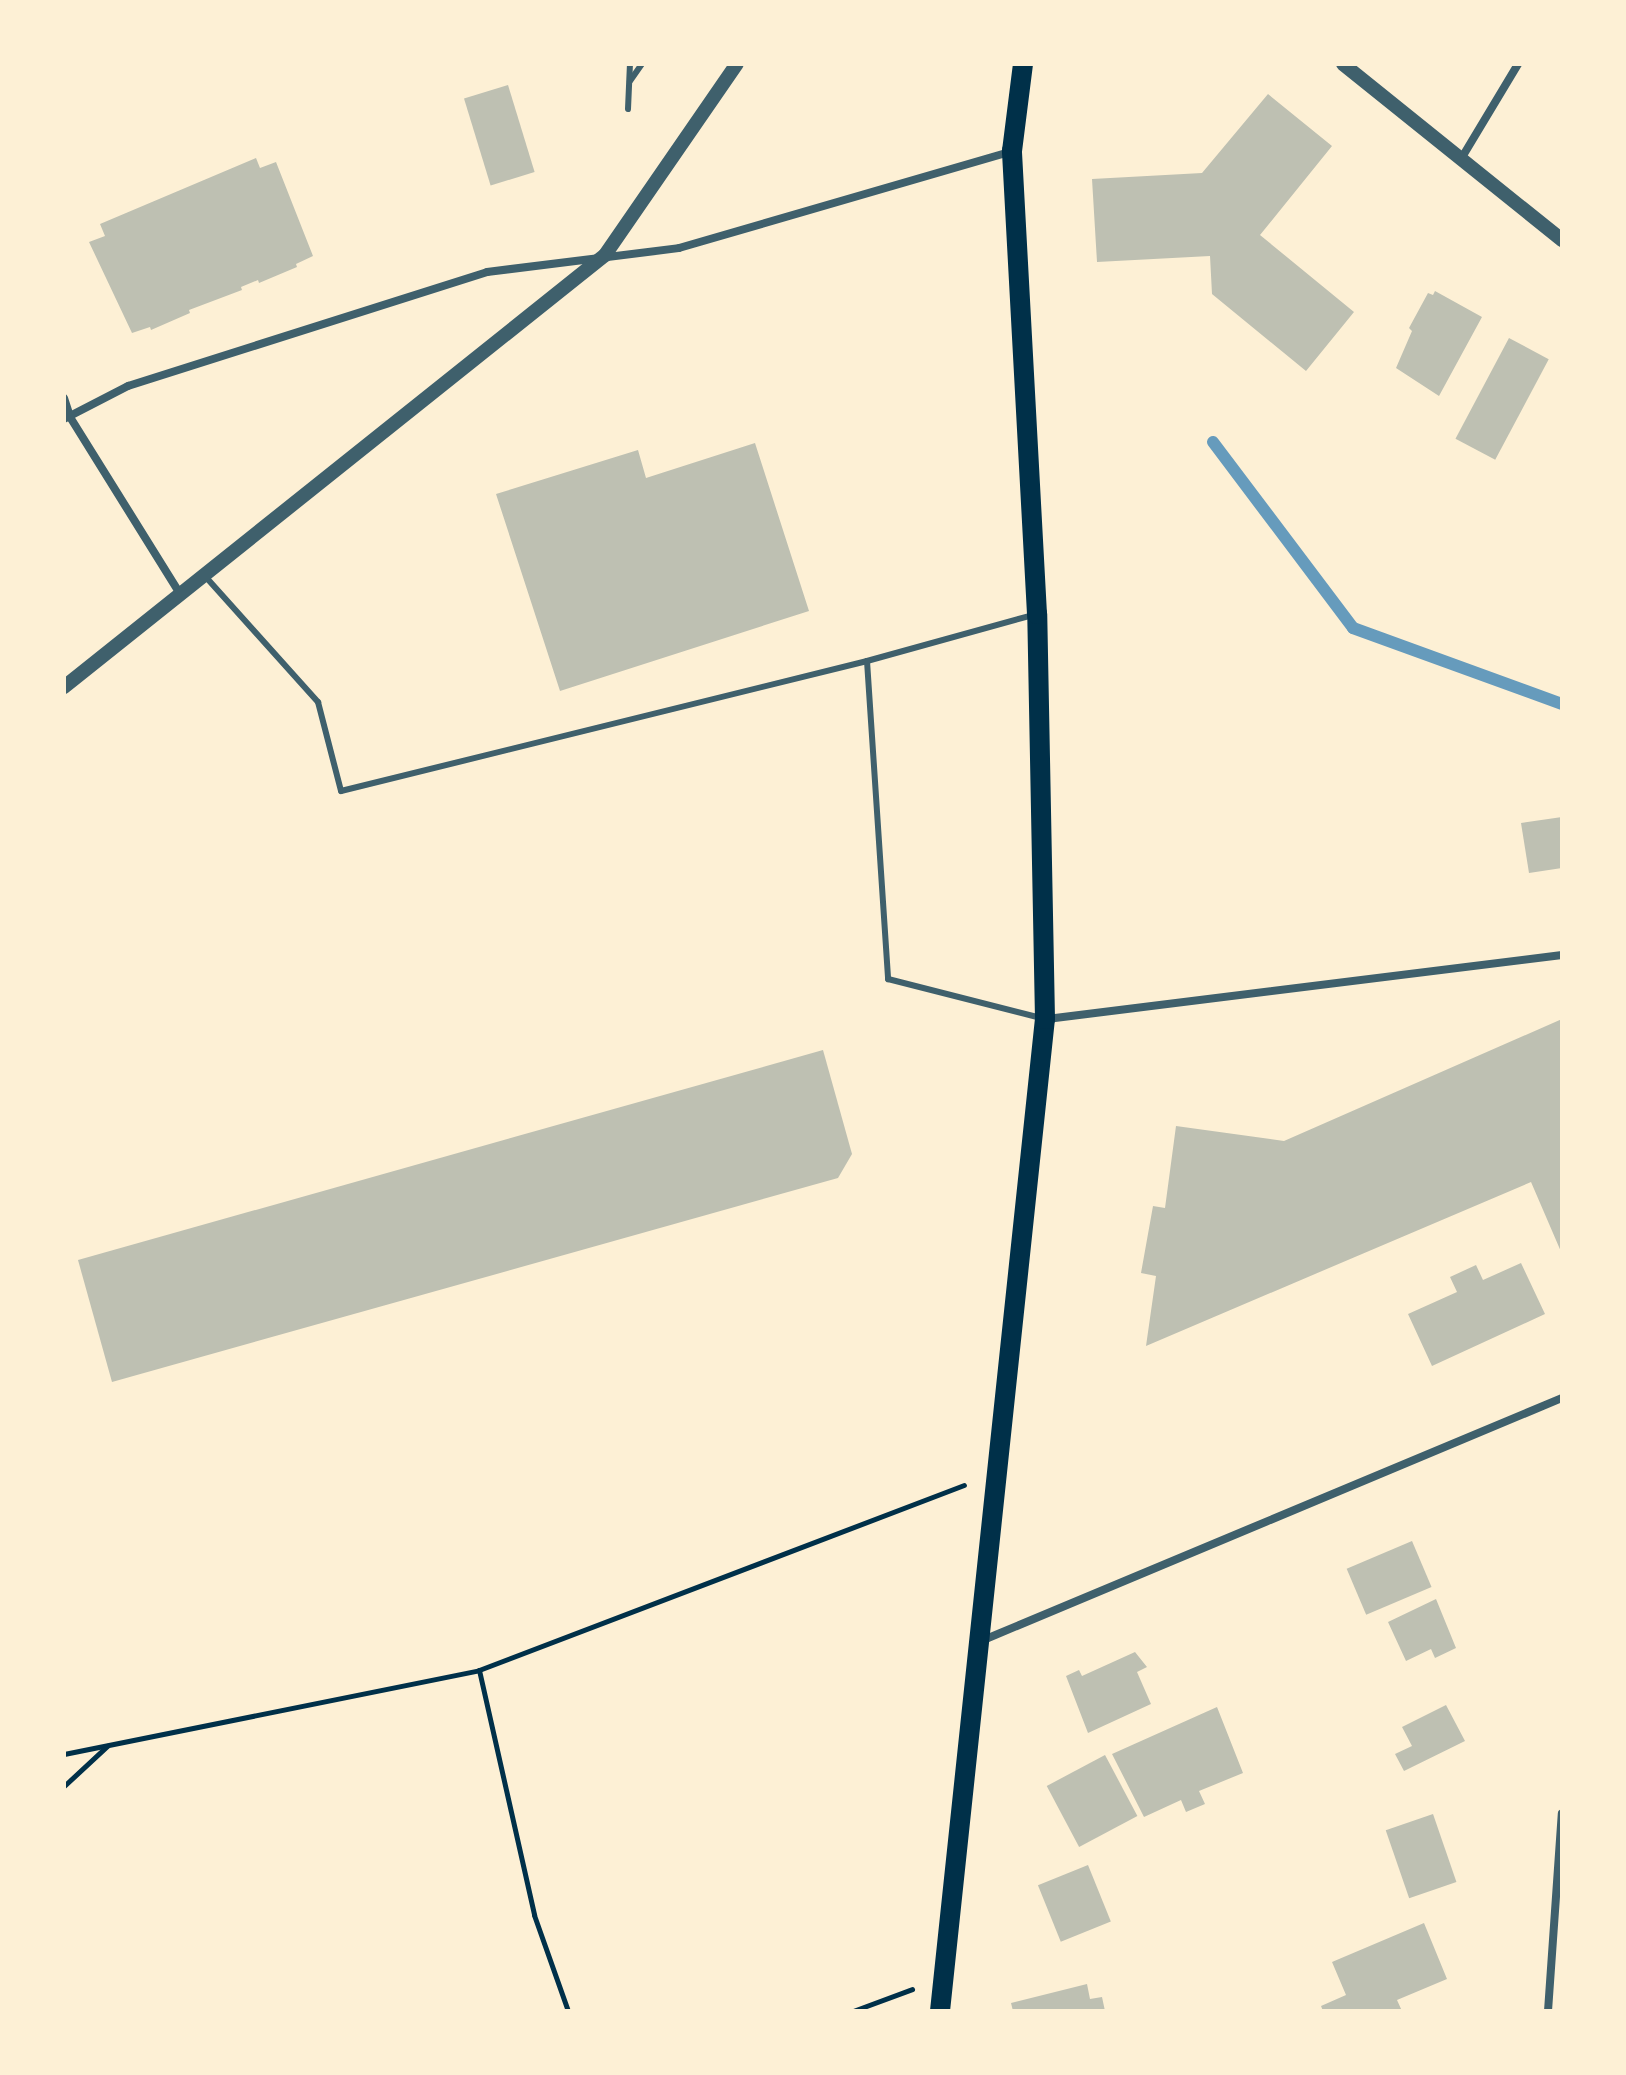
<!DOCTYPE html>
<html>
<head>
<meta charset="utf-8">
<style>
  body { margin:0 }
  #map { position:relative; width:1626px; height:2075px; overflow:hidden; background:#fdf0d5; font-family:Roboto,sans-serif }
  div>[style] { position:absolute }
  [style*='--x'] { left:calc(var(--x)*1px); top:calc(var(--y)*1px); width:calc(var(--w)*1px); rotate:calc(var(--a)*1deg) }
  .stream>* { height:12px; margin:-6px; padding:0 6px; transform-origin:6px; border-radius:6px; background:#669bbc }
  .building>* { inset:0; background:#bec0b2; transform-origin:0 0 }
  .path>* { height:5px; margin:-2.5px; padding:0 2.5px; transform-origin:2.5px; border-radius:2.5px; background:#003049 }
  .service>* { height:6px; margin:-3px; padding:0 3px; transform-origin:3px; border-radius:3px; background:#3f606c }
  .minor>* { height:8px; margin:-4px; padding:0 4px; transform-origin:4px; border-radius:4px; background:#3f606c }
  .tertiary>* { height:14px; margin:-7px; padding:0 7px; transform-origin:7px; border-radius:7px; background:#3f606c }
  .primary>* { height:20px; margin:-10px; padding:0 10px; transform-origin:10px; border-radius:10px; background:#003049 }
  span { translate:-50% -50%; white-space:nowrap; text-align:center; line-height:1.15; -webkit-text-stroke:8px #fdf0d5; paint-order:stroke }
  .frame { position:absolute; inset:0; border:66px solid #fdf0d5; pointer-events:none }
</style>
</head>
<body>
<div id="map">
  <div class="stream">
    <i style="--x:1213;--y:442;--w:233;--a:53"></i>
    <i style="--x:1353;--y:628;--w:222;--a:20"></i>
  </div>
  <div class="building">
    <i style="left:508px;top:85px;width:91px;height:46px;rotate:73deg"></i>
    <i style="clip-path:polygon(1268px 94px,1332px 146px,1260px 235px,1354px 312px,1306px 371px,1212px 294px,1210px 256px,1097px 262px,1092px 179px,1202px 173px)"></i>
    <i style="clip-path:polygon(256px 158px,260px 168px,276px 162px,313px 256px,296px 264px,297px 267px,259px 283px,258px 280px,241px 287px,242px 290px,189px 310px,190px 313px,151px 330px,150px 327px,132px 333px,89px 242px,105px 236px,100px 224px)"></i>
    <i style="clip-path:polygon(1435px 291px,1482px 317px,1439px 396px,1396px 368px,1412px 331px,1409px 328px,1428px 293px,1433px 295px)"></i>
    <i style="left:1509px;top:338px;width:45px;height:114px;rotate:28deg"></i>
    <i style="clip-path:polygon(755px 443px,809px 611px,560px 691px,496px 494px,638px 450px,646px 478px)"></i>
    <i style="clip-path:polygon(1562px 817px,1562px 868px,1529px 873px,1521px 823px)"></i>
    <i style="clip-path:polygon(1562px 1019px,1562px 1254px,1531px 1182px,1146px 1346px,1156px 1276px,1141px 1273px,1153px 1206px,1165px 1208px,1176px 1126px,1284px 1141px)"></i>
    <i style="clip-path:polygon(823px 1050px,852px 1154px,838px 1178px,112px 1382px,78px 1260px)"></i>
    <i style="clip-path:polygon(1521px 1263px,1545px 1314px,1432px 1366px,1408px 1314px,1457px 1292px,1450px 1277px,1476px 1265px,1483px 1280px)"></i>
    <i style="left:1412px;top:1541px;width:50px;height:71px;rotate:67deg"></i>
    <i style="clip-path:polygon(1436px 1599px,1456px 1648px,1435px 1658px,1431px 1649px,1406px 1661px,1388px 1622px)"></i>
    <i style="clip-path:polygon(1135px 1652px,1147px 1667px,1137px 1672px,1151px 1704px,1088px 1733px,1066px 1676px,1079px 1670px,1082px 1676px)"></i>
    <i style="clip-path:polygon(1446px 1705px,1465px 1741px,1404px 1771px,1395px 1754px,1412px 1746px,1402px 1727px)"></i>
    <i style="clip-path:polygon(1217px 1707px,1243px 1773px,1199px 1791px,1205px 1804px,1186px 1812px,1181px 1800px,1144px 1817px,1112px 1754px)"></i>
    <i style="left:1105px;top:1755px;width:69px;height:66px;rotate:62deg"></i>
    <i style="left:1433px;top:1814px;width:72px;height:50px;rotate:71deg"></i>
    <i style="left:1088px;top:1865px;width:61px;height:54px;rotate:68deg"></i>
    <i style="clip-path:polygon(1424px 1923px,1447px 1979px,1397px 2000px,1402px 2011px,1323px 2011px,1321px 2006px,1346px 1995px,1332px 1962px)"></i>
    <i style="clip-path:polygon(1087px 1984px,1090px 1999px,1102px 1997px,1105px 2011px,1013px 2011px,1011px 2003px)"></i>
  </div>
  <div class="path">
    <i style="--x:479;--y:1670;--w:251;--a:77.3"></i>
    <i style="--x:534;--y:1915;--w:102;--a:70.5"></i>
    <i style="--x:64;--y:1754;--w:423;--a:-11.4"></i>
    <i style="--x:479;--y:1670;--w:519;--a:-20.88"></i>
    <i style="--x:64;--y:1786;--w:59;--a:-42.9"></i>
    <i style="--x:853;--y:2011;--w:63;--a:-20.4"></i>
  </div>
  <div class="service">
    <i style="--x:630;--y:81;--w:21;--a:-55"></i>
    <i style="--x:628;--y:109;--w:45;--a:-87.5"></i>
    <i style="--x:204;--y:575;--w:171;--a:48.1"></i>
    <i style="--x:318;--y:702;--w:92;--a:75.5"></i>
    <i style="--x:341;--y:791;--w:542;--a:-13.88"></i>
    <i style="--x:867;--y:661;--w:172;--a:-15.5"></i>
    <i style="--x:867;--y:661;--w:319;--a:86.2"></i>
    <i style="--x:888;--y:979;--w:158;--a:14.3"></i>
  </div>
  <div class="minor">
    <i style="--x:1461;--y:159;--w:111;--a:-59"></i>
    <i style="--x:64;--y:398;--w:20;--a:72"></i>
    <i style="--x:70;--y:417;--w:208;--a:58.1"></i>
    <i style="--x:64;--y:419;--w:72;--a:-27.3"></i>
    <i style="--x:128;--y:386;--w:377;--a:-17.6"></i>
    <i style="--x:487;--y:272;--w:193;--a:-7.1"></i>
    <i style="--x:679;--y:248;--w:345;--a:-16.2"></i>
    <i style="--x:1047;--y:1019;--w:519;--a:-7.08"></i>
    <i style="--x:981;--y:1641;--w:630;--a:-22.7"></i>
    <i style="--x:1548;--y:2011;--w:198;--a:-86"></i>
  </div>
  <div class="tertiary">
    <i style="--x:1343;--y:64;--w:281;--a:38.8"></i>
    <i style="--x:64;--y:687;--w:692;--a:-38.61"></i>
    <i style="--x:605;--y:255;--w:232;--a:-55.4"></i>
  </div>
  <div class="primary">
    <i style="--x:940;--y:2011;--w:998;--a:-83.96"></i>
    <i style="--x:1045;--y:1019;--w:405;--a:-91.1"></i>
    <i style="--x:1037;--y:614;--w:464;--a:-93.1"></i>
    <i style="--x:1012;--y:151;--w:88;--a:-82.8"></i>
  </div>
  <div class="frame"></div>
</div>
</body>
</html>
